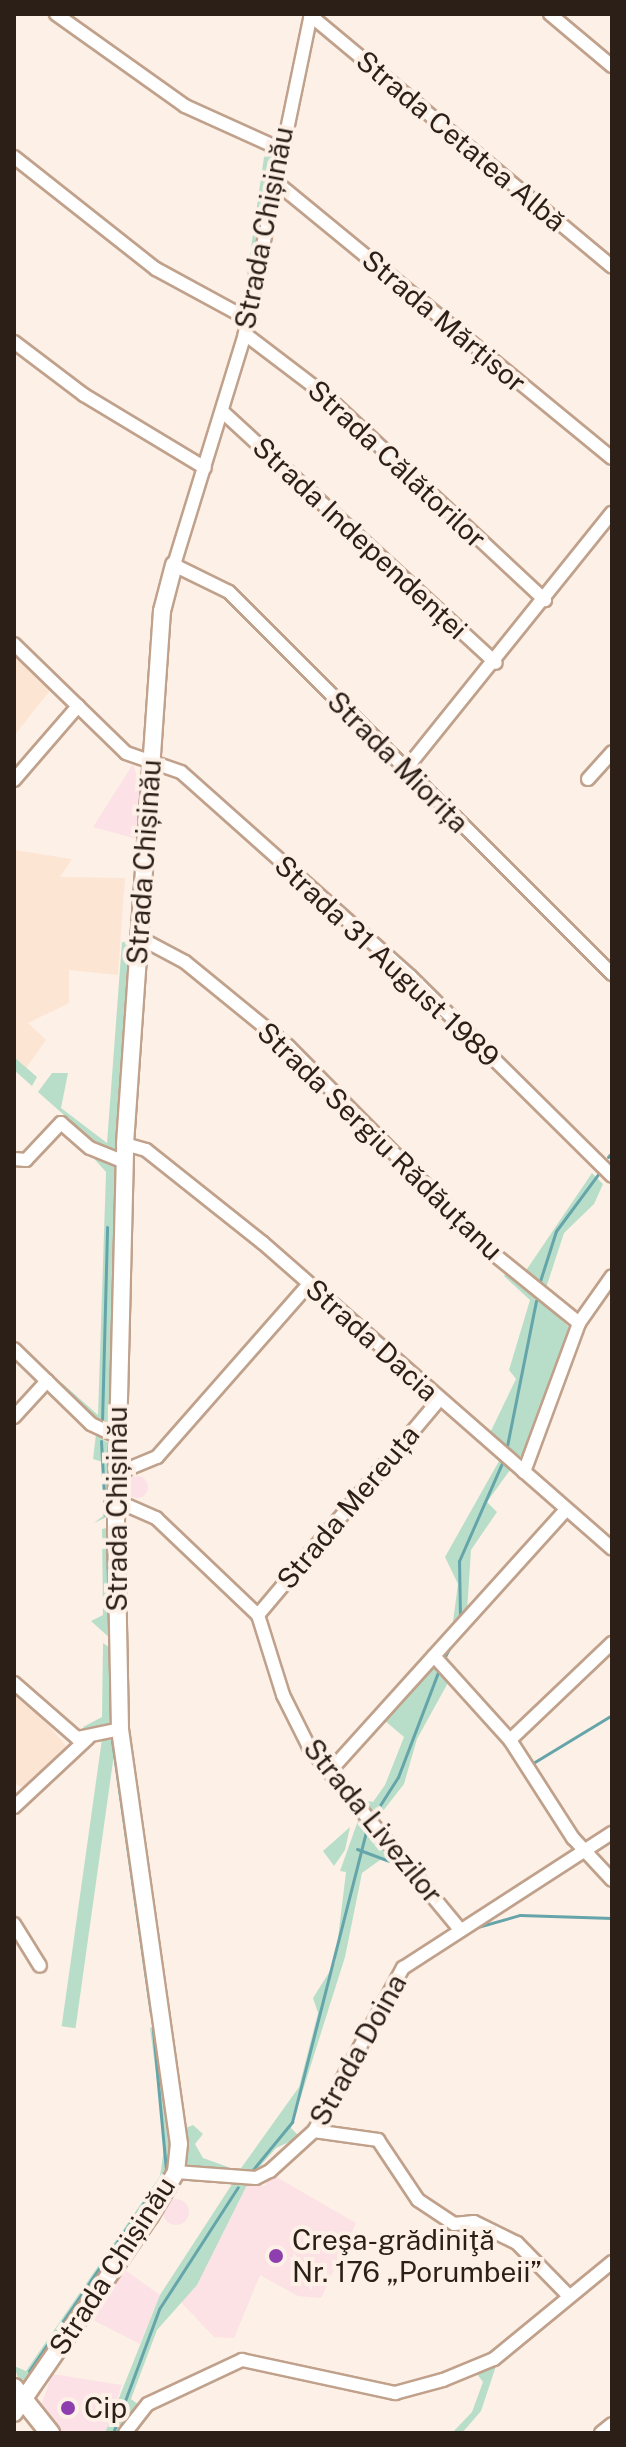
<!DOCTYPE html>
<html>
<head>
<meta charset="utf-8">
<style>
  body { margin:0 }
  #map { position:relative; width:626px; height:2447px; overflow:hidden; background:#fdf0e7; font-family:"Public Sans",sans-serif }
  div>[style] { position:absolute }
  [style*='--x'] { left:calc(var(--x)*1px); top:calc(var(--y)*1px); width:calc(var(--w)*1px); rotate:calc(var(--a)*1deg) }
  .commercial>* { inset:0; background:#fce1e6 }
  .round { border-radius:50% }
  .built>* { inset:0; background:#fde5d4 }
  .education>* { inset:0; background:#fce1e5 }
  .green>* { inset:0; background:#b8deca; transform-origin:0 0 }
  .stream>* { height:3px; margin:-1.5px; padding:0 1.5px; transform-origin:1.5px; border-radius:1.5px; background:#65a5aa }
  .roads { filter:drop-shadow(2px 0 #c0a18b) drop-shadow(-2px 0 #c0a18b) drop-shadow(0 2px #c0a18b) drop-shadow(0 -2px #c0a18b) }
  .minor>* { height:12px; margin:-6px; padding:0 6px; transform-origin:6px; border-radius:6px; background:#fff }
  .tertiary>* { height:16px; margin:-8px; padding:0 8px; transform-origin:8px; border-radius:8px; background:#fff }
  .secondary>* { height:18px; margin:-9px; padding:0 9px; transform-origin:9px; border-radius:9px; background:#fff }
  .dots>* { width:22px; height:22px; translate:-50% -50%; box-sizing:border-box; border:4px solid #fdf0e7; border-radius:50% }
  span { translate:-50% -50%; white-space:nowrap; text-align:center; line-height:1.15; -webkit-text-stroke:8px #fdf0e7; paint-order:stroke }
  .street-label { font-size:28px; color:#2b1f17 }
  .poi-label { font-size:28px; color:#2b1f17 }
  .left { translate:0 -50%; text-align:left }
  .frame { position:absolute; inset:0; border:16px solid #2b1f17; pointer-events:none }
</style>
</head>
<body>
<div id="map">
  <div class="commercial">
    <i style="clip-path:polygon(133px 764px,142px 792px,137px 839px,93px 827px)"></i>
    <i class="round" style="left:126px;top:1476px;width:22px;height:22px"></i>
    <i class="round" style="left:163px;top:2199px;width:26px;height:26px"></i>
    <i style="clip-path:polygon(125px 2270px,160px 2295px,140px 2344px,91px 2319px)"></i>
    <i style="clip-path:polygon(52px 2374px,122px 2385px,105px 2433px,63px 2433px,41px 2406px)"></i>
  </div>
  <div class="built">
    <i style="clip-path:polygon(14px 652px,52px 688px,14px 736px)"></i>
    <i style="clip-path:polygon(14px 850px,72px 859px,60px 877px,125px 878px,118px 975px,69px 970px,69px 1003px,28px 1023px,46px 1040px,26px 1068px,14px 1057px)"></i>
    <i style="clip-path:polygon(14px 1686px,70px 1750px,25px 1789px,14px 1783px)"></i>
  </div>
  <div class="education">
    <i style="clip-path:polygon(271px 2174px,356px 2223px,321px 2298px,298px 2296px,260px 2275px,234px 2338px,214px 2337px,179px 2300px,197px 2285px,248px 2183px,265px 2186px)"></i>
  </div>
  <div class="green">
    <i style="clip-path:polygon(265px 150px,274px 154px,273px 183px,242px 311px)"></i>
    <i style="clip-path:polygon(122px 942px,133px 943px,119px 1147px,107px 1153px,38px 1092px,52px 1073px,68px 1073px,61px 1108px,107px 1143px)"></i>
    <i style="clip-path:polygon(14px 1057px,37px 1077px,32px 1086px,14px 1070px)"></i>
    <i style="clip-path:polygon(89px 1153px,117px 1168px,113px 1425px,107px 1427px,58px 1390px,62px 1383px,98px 1415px,106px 1172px)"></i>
    <i style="clip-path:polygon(592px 1173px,603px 1184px,594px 1204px,564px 1233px,546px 1288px,525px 1272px)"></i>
    <i style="clip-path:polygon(508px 1270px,571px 1329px,523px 1456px,509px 1455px,488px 1437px,516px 1379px,509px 1370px,530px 1300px,504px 1276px)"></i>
    <i style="clip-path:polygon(96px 1434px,112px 1446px,111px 1515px,94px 1523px,103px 1516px,103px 1462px,93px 1459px)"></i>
    <i style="clip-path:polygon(499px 1461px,510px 1470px,487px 1502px,497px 1512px,471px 1550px,467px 1612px,452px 1629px,458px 1584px,445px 1557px)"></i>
    <i style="clip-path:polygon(111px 1527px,112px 1640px,91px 1621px,103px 1615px,102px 1529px)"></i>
    <i style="clip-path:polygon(103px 1643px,113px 1650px,113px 1721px,88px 1733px,83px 1727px,102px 1717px)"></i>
    <i style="clip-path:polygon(431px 1664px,450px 1679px,417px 1739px,404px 1784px,376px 1820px,363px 1800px,373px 1802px,385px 1785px,404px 1737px,384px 1720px)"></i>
    <i style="left:102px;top:1739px;width:14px;height:290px;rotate:8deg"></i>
    <i style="clip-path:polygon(360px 1815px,403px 1865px,380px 1860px,362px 1873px,345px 1957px,291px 2128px,300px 2137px,276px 2148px,254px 2173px,191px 2169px,184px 2163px,183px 2129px,193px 2125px,203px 2134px,195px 2144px,203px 2158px,239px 2171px,299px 2087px,318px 2013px,313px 1998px,335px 1963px,346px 1872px,340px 1871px)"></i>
    <i style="clip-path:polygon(350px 1827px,345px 1850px,334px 1866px,323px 1851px)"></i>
    <i style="clip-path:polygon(157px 2024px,173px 2138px,167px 2176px,21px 2387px,14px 2366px,26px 2371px,160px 2176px,165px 2142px,150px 2028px)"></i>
    <i style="clip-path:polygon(234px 2181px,248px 2183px,197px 2285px,157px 2330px,131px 2399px,139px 2405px,156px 2395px,123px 2433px,105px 2433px,160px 2295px)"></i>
    <i style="clip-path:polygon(498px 2360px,481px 2411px,462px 2433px,452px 2433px,472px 2412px,483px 2382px,477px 2374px)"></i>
  </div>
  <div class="stream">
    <i style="--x:608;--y:1157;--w:6;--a:-51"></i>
    <i style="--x:540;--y:1281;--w:52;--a:-72.3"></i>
    <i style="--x:556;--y:1231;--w:72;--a:-53.4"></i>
    <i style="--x:102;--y:1422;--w:195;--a:-88.5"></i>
    <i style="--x:101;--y:1441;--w:74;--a:86.9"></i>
    <i style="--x:507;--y:1446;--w:148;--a:-78.7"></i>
    <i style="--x:107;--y:1530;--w:104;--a:88.9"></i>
    <i style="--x:460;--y:1617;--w:56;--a:-91"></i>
    <i style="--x:459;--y:1561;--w:107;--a:-66.3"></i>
    <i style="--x:110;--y:1651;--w:71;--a:89.2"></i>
    <i style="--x:443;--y:1660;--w:15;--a:-62"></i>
    <i style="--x:112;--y:1740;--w:276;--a:81.9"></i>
    <i style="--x:533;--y:1763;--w:92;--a:-31.3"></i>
    <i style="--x:375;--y:1813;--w:43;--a:-57.4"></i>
    <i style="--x:398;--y:1777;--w:112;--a:-69.1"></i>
    <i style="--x:357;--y:1849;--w:46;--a:20.4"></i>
    <i style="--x:474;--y:1928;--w:48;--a:-15.8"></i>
    <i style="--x:520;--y:1915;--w:92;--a:1.9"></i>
    <i style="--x:251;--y:2172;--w:65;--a:-50.6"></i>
    <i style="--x:292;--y:2122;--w:303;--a:-75.7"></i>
    <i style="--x:29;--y:2371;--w:243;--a:-55.7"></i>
    <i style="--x:166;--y:2170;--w:141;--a:-95.3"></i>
    <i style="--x:113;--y:2433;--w:132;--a:-69.6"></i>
    <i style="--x:159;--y:2309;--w:145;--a:-57.1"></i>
  </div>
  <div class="roads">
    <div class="minor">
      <i style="--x:56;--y:14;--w:158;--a:35.5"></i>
      <i style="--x:185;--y:106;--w:102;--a:24.3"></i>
      <i style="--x:311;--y:14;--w:327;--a:101.7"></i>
      <i style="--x:245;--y:334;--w:242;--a:107.1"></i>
      <i style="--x:174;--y:565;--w:61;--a:26.1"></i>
      <i style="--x:229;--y:592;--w:541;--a:44.93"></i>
      <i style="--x:550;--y:14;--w:81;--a:40"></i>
      <i style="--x:310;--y:15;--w:393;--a:39.8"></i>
      <i style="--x:14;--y:157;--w:181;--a:38.3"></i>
      <i style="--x:156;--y:269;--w:105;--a:28.5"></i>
      <i style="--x:277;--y:183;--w:433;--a:39.4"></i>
      <i style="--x:245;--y:334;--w:101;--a:37.3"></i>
      <i style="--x:325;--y:395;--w:301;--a:43"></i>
      <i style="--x:14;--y:342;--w:88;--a:37.1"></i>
      <i style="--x:84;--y:395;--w:141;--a:31.1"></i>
      <i style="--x:224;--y:413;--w:369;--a:42.6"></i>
      <i style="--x:14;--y:644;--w:156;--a:44.2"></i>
      <i style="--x:126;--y:753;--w:58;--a:19.1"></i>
      <i style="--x:181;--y:772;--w:307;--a:41.7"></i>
      <i style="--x:410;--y:976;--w:284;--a:44.7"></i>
      <i style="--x:405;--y:770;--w:330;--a:-51.2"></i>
      <i style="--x:588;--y:779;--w:36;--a:-48"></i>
      <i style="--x:14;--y:780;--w:98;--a:-49.1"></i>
      <i style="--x:138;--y:937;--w:53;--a:28"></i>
      <i style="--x:185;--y:962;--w:133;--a:39.2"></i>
      <i style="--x:288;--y:1046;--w:294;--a:45.3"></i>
      <i style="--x:495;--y:1255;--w:108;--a:39"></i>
      <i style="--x:125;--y:1144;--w:22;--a:16"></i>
      <i style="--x:146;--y:1150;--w:149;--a:38.5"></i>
      <i style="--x:263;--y:1243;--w:464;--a:41.2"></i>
      <i style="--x:14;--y:1159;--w:12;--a:5"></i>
      <i style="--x:26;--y:1160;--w:51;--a:-46.6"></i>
      <i style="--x:61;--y:1123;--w:38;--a:41"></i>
      <i style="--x:90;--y:1148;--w:37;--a:22"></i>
      <i style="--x:14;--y:1349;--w:107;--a:44.2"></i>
      <i style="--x:91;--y:1424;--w:29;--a:25"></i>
      <i style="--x:14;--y:1417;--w:49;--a:-47.5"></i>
      <i style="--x:524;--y:1472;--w:159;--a:-69.7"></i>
      <i style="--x:579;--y:1323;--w:57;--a:-54.9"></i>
      <i style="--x:118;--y:1473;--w:42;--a:-22.3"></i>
      <i style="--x:157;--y:1457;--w:230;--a:-48.7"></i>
      <i style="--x:117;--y:1501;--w:43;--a:23.6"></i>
      <i style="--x:156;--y:1518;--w:141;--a:43.6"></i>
      <i style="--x:258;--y:1615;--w:84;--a:72.6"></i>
      <i style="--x:283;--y:1695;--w:58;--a:63.4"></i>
      <i style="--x:309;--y:1747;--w:234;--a:50.4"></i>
      <i style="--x:258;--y:1615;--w:281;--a:-49.9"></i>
      <i style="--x:434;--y:1656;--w:113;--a:47.9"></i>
      <i style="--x:510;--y:1740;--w:117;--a:57.3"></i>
      <i style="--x:573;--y:1838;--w:57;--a:47.1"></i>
      <i style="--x:14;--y:1683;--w:84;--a:41.1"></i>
      <i style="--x:77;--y:1738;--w:44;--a:-11.8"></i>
      <i style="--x:510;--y:1740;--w:141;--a:-43.6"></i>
      <i style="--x:329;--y:1772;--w:353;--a:-47.9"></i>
      <i style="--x:14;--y:1807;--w:101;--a:-43"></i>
      <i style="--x:14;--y:1924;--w:49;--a:58.2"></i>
      <i style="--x:314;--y:2131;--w:65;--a:8"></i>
      <i style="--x:378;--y:2140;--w:72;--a:56.3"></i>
      <i style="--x:418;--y:2200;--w:43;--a:33.7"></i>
      <i style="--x:454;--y:2224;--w:20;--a:-6"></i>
      <i style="--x:474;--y:2222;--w:48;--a:26"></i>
      <i style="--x:517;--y:2243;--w:70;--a:45.6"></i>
      <i style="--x:176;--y:2172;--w:80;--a:4.3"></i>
      <i style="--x:256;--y:2178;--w:16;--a:-27"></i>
      <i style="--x:270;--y:2171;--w:59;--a:-42.3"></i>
      <i style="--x:314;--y:2131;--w:186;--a:-61.4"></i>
      <i style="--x:403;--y:1968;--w:249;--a:-32.9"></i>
      <i style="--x:125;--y:2433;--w:37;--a:-52"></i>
      <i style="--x:148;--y:2404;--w:104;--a:-25.1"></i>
      <i style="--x:242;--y:2360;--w:157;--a:12.2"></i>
      <i style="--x:395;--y:2393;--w:50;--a:-15.2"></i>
      <i style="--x:443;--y:2380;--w:55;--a:-22.4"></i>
      <i style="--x:494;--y:2359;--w:153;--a:-39.4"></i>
      <i style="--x:601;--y:2433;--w:14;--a:-39"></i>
    </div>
    <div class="tertiary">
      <i style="--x:14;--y:2413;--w:239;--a:-55.4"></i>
      <i style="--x:150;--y:2216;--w:51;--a:-59.4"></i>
      <i style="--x:176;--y:2172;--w:28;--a:-84"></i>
      <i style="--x:179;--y:2144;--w:419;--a:-98.1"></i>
      <i style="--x:120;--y:1729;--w:208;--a:-91.1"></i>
      <i style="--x:116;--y:1521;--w:377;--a:-88.6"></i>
      <i style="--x:125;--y:1144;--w:534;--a:-86.03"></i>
      <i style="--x:162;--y:611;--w:48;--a:-75.4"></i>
    </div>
    <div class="secondary">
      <i style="--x:14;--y:2388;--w:58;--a:51.3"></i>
    </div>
  </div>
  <div class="dots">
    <i style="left:276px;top:2256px;background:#8e3faf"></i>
    <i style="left:68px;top:2408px;background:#8e3faf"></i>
  </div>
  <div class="street-label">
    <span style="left:461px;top:141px;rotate:40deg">Strada Cetatea Albă</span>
    <span style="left:264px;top:228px;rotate:-79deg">Strada Chișinău</span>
    <span style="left:444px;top:321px;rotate:40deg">Strada Mărțisor</span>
    <span style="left:397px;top:464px;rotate:43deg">Strada Călătorilor</span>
    <span style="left:360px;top:538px;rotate:43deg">Strada Independenței</span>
    <span style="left:398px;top:762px;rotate:45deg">Strada Miorița</span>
    <span style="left:144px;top:862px;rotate:-86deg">Strada Chișinău</span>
    <span style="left:387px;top:961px;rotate:43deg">Strada 31 August 1989</span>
    <span style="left:380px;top:1141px;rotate:44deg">Strada Sergiu Rădăuțanu</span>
    <span style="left:372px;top:1340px;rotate:42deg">Strada Dacia</span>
    <span style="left:348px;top:1507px;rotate:-50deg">Strada Mereuța</span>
    <span style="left:117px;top:1509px;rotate:-90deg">Strada Chișinău</span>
    <span style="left:373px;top:1821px;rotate:51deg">Strada Livezilor</span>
    <span style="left:358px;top:2050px;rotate:-61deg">Strada Doina</span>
    <span style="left:112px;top:2266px;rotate:-57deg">Strada Chișinău</span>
  </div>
  <div class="poi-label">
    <span class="left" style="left:292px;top:2256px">Creşa-grădiniţă<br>Nr. 176 „Porumbeii”</span>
    <span class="left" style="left:84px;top:2408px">Cip</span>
  </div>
  <div class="frame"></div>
</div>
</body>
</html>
